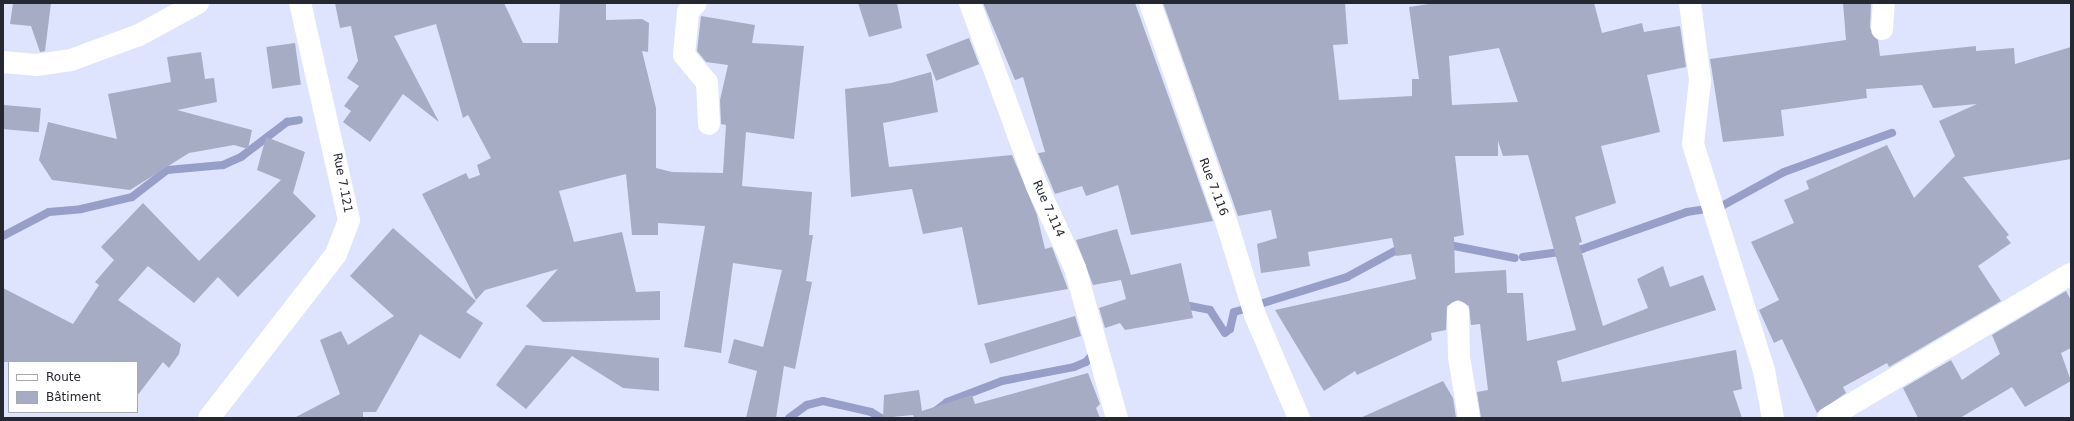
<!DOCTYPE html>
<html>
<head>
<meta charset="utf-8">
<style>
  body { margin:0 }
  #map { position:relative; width:2074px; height:421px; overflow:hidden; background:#dee3fe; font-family:"DejaVu Sans",sans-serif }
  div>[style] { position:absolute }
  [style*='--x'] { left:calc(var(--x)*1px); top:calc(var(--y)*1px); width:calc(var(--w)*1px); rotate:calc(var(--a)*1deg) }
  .stream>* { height:8px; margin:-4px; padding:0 4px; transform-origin:4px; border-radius:4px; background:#979ec8 }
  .building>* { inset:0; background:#a7acc5; transform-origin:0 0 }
  .minor>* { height:22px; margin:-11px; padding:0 11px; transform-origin:11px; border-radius:11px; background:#fff }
  .secondary>* { height:22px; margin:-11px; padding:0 11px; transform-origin:11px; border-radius:11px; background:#fff }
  span { translate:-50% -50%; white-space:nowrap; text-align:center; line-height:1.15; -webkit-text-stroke:3.5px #fff; paint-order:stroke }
  .street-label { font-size:12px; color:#262831 }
  .frame { position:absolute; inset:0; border:4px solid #262831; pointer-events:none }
  .legend { position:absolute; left:8px; top:361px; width:130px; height:52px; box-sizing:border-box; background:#fff; border:1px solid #a8a9ad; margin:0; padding:5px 7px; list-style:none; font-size:12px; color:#262831 }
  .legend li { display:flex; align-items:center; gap:8px; height:20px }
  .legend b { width:20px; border:1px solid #a8a9ad }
</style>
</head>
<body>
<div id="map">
  <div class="stream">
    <i style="--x:3;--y:236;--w:52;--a:-27.6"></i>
    <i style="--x:49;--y:212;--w:32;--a:-5"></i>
    <i style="--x:81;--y:209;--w:52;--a:-13.2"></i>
    <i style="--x:132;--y:197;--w:44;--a:-37.6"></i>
    <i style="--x:167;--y:170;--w:56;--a:-5.1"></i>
    <i style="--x:223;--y:165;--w:20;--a:-24"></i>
    <i style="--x:241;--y:157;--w:58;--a:-37.3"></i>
    <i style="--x:287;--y:122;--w:12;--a:-9"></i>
    <i style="--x:1444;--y:244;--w:72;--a:11.2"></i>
    <i style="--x:1523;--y:257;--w:60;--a:-7.7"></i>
    <i style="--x:1582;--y:249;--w:111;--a:-19.4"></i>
    <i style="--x:1687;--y:212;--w:33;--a:-9"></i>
    <i style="--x:1720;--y:207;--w:73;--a:-28.7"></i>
    <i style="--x:1784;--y:172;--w:115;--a:-19.9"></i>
    <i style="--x:1260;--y:304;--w:91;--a:-17.2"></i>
    <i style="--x:1347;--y:277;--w:65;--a:-28.5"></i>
    <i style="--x:1190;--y:306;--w:20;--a:11"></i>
    <i style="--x:1210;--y:310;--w:27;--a:57"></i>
    <i style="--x:1225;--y:333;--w:6;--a:-39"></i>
    <i style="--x:1230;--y:329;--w:17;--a:-77"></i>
    <i style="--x:1234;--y:312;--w:18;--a:-16"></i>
    <i style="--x:789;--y:418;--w:22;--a:-36"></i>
    <i style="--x:807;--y:405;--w:16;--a:-14"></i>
    <i style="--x:823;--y:401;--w:49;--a:12.9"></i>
    <i style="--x:871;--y:412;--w:12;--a:31"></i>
    <i style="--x:926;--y:418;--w:26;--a:-37"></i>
    <i style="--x:947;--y:402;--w:59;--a:-20.9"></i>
    <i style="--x:1002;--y:381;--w:73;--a:-11"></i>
    <i style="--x:1074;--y:367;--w:13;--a:-23"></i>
    <i style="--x:1086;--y:362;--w:16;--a:-50"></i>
  </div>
  <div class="building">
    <i style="clip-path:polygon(13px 3px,51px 3px,45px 51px,40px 52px,31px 26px,10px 24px)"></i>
    <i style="clip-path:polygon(335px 3px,504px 3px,523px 43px,558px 43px,560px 3px,606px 3px,606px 20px,642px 19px,649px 23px,648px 52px,642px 51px,656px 108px,656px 168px,672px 172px,723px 173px,726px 125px,721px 124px,720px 100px,728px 65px,706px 62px,697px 51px,701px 16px,755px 25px,752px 43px,804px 46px,794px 139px,746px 132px,742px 186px,812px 192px,809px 235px,813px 235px,806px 281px,812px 282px,795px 369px,784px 366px,776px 418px,746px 418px,757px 371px,728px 363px,734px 339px,763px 347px,782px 270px,733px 263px,721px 353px,684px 347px,705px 226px,658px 223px,658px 235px,632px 235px,626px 174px,559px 191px,574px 242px,622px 232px,636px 292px,660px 291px,660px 320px,543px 322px,526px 306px,558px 269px,485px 290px,476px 300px,422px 194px,466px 173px,469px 179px,480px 175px,477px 165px,491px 158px,468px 115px,463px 118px,436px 24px,394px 36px,439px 122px,403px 94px,370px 142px,343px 122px,351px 111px,344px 106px,359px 86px,347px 78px,358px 61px,351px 26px,340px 28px)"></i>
    <i style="clip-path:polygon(858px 3px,897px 3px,902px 28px,869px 37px)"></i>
    <i style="clip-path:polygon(983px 3px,1135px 3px,1213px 221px,1131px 235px,1118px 185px,1086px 196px,1082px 186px,1055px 194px,1038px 153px,1045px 152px,1023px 77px,1015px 80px)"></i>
    <i style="clip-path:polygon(evenodd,1163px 3px,1345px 3px,1348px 44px,1333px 45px,1339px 100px,1412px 96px,1412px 79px,1419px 79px,1409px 7px,1435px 3px,1594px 3px,1602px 33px,1642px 23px,1644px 32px,1680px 26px,1686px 67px,1647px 75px,1660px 132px,1601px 146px,1616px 203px,1575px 217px,1582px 242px,1579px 243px,1603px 326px,1648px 308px,1637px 279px,1663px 266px,1670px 287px,1703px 275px,1716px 310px,1557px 361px,1562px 382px,1736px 350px,1742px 389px,1733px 391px,1742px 418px,1481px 418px,1477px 392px,1488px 390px,1480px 324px,1471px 325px,1469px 306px,1458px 300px,1447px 306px,1446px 330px,1431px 333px,1432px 340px,1357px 375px,1355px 371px,1324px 391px,1275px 310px,1416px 279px,1411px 254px,1396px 256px,1392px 238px,1308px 252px,1310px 266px,1261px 273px,1257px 244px,1277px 238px,1271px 210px,1238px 216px,1163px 3px,1499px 48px,1518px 102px,1452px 105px,1449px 56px,1499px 48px,1163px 3px,1498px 141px,1503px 156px,1528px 155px,1576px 330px,1527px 341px,1523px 293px,1507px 293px,1506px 270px,1455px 273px,1454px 237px,1464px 235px,1455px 156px,1498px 156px,1498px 141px)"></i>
    <i style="clip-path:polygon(1843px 3px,1871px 3px,1870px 28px,1878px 40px,1880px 56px,1976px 46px,1976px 51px,2014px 48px,2015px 64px,2071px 47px,2071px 159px,1963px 177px,2009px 235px,2006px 237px,2011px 243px,1978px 266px,2001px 301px,1889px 367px,1887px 363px,1843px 387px,1846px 393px,1817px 413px,1782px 339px,1774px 343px,1759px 310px,1779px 300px,1751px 242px,1794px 223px,1784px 200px,1809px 189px,1806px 181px,1887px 145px,1914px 198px,1955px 156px,1939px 121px,1977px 104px,1933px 108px,1922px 85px,1866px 89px,1867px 98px,1781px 110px,1784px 136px,1723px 142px,1710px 59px,1846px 40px)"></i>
    <i style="left:969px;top:38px;width:28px;height:46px;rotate:69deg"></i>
    <i style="left:295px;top:43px;width:42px;height:29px;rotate:82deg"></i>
    <i style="clip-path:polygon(201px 52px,205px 79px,214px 78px,217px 102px,177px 110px,252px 130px,248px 149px,234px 145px,189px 153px,130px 190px,52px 180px,39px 160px,48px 122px,117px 139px,108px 94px,171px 82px,167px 57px)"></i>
    <i style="clip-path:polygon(931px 72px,938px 112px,883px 123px,889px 167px,1012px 155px,1037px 215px,1045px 249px,1052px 247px,1068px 289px,978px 305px,962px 227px,923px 234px,912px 189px,851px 197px,845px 89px,891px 83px)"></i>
    <i style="left:4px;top:105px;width:37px;height:24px;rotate:5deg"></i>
    <i style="clip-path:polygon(266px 137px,305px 152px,293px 193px,316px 216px,238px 297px,218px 277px,194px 303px,148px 266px,118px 300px,181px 344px,179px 354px,169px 368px,163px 362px,137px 396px,137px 362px,3px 362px,3px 288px,73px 324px,99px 285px,95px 282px,114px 260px,101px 247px,143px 203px,199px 261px,281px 180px,257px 170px)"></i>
    <i style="clip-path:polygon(393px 228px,476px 301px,466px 312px,483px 323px,460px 359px,420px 334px,376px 412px,363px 412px,363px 418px,294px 418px,340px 394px,320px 340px,341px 331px,348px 345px,394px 316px,350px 276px)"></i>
    <i style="clip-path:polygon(1117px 229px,1131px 275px,1181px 263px,1193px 318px,1125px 330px,1120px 323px,1105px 328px,1099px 308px,1126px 299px,1121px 280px,1093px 285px,1076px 240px)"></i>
    <i style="clip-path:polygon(2066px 291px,2071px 300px,2071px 348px,2061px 353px,2071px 381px,2025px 407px,2012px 387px,1960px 418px,1918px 418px,1903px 388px,1951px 360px,1962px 380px,2000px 354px,1992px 335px)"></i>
    <i style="left:1075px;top:316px;width:21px;height:95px;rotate:73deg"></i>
    <i style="clip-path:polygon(526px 345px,659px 358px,659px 391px,623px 388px,572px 356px,526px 409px,496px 385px)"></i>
    <i style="clip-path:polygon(1088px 373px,1100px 404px,1096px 408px,1100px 418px,914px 418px,913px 415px,883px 418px,884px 395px,919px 390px,922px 411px,972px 395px,975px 404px)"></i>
    <i style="clip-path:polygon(1443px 381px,1453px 398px,1456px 418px,1360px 418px)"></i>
  </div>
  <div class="minor">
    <i style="--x:696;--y:3;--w:12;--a:132"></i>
    <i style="--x:688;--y:12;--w:43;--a:95.3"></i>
    <i style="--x:684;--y:55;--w:35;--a:50"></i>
    <i style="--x:707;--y:82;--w:42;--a:87.3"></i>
    <i style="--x:970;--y:3;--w:195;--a:69.9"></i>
    <i style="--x:1037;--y:186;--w:90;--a:65.1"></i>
    <i style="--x:1075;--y:268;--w:156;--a:74.4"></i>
    <i style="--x:1150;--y:3;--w:234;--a:70.8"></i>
    <i style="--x:1227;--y:224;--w:95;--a:72.9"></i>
    <i style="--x:1255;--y:315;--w:112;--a:66.9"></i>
    <i style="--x:1690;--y:3;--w:78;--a:82.6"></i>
    <i style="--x:1700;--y:80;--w:64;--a:96.2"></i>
    <i style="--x:1693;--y:144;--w:237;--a:72.6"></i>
    <i style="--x:1764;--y:370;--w:49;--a:79.4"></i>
    <i style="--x:1882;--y:29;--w:26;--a:-86"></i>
    <i style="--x:1458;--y:312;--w:45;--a:88.7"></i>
    <i style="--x:1459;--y:357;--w:62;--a:80.7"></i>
    <i style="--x:209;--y:418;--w:207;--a:-52.2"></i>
    <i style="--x:336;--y:254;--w:36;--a:-69"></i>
    <i style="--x:349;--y:220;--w:222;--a:-102.7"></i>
    <i style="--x:1828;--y:418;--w:282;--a:-30.7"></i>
  </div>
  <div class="secondary">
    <i style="--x:3;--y:62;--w:33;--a:5"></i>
    <i style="--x:36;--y:65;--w:35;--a:-8"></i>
    <i style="--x:71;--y:60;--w:72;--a:-20.2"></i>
    <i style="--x:139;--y:35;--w:67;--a:-28.5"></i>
  </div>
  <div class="street-label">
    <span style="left:342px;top:183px;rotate:79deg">Rue 7.121</span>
    <span style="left:1213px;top:187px;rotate:69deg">Rue 7.116</span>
    <span style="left:1048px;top:209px;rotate:66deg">Rue 7.114</span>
  </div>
  <div class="frame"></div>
  <ul class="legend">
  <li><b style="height:5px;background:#fff"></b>Route</li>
  <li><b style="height:11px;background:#a7acc5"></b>Bâtiment</li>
  </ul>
</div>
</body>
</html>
